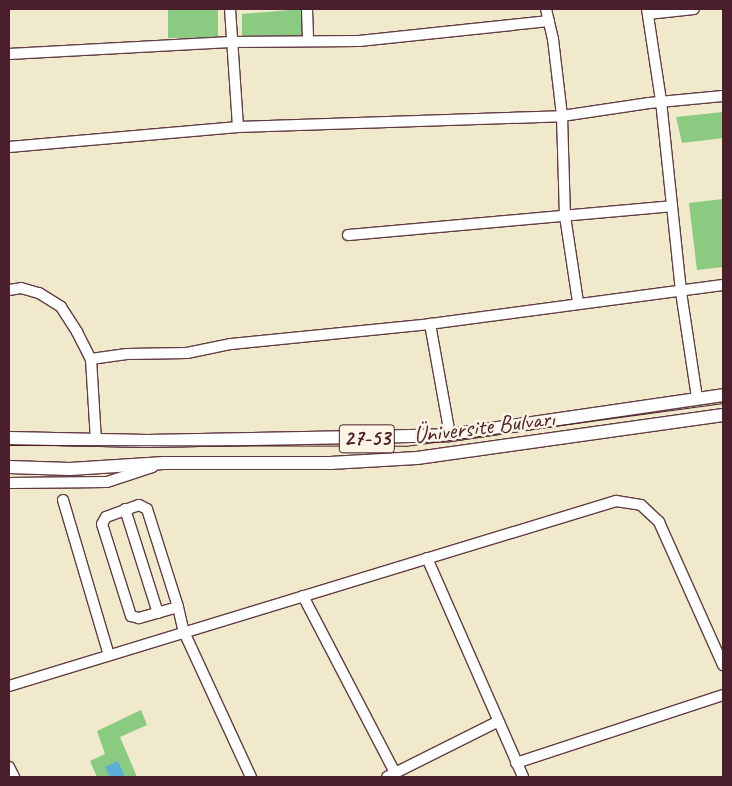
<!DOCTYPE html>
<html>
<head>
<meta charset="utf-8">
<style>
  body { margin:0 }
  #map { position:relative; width:732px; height:786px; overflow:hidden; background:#f0e9cc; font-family:Caveat,sans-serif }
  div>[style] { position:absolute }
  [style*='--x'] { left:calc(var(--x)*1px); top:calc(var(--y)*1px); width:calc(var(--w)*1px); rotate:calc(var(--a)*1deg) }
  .green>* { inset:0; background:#8aca81; transform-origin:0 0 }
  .water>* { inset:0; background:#5cb0d8 }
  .roads { filter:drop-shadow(1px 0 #633d43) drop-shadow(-1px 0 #633d43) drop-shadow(0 1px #633d43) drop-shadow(0 -1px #633d43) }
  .minor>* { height:10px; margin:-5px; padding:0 5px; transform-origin:5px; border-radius:5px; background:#fff }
  .major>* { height:12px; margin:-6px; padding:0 6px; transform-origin:6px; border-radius:6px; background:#fff }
  .tram>* { height:1px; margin:-0.5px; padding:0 0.5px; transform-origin:0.5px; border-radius:0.5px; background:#4a1f2b }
  span { translate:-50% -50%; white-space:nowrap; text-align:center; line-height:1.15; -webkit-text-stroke:5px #fcf5e5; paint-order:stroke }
  .shield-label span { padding:1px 4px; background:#fcf5e5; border:1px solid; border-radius:4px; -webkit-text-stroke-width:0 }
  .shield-label { font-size:22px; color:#4a1f2b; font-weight:700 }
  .street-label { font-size:24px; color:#4a1f2b }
  .frame { position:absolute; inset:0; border:10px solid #4a1f2b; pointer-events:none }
</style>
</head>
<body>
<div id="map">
  <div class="green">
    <i style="left:168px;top:9px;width:50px;height:29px"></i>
    <i style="clip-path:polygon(302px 9px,303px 38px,242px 38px,242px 14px)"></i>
    <i style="clip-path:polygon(723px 112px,723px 138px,682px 143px,676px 117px)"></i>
    <i style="clip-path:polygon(723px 199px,723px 267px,697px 270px,689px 203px)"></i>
    <i style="clip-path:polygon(141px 710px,147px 725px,120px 737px,137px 777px,97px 777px,90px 761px,105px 754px,97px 731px)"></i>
  </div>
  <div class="water">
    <i style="clip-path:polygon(118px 761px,125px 777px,110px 777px,105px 767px)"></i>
  </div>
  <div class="roads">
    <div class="minor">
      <i style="--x:230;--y:9;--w:118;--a:86.1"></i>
      <i style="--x:307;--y:9;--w:32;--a:88"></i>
      <i style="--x:546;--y:9;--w:31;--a:77"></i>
      <i style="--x:553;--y:39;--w:78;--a:83.3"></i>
      <i style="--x:562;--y:116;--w:100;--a:88.3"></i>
      <i style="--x:565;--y:216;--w:87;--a:81.4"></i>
      <i style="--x:647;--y:9;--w:93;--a:81.3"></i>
      <i style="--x:661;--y:101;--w:192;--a:84"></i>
      <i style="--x:681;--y:292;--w:107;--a:81.4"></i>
      <i style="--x:648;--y:14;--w:46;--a:-6.2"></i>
      <i style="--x:9;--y:54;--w:222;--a:-3.1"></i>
      <i style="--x:231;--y:42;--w:128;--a:-0.4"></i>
      <i style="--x:359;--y:41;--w:191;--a:-6"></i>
      <i style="--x:9;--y:147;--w:230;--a:-5"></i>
      <i style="--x:238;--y:127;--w:324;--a:-1.9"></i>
      <i style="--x:562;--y:116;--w:88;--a:-8.5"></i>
      <i style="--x:649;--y:103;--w:74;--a:-5.4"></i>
      <i style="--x:348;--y:235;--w:325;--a:-5.1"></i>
      <i style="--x:9;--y:290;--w:12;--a:-9"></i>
      <i style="--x:21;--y:288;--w:19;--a:16"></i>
      <i style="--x:39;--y:293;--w:26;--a:32"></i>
      <i style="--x:61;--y:307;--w:30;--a:57"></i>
      <i style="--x:77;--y:332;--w:30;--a:63"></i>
      <i style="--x:91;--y:359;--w:81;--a:86.5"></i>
      <i style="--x:91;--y:359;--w:36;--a:-8"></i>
      <i style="--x:127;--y:354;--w:60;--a:-1"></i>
      <i style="--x:187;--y:353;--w:45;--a:-11.6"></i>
      <i style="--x:231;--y:344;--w:200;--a:-5.7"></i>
      <i style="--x:450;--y:435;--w:113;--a:-100.2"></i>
      <i style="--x:430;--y:324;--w:296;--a:-7.6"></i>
      <i style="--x:9;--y:483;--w:98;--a:-0.6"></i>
      <i style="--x:107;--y:482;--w:48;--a:-18.1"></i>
      <i style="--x:63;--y:500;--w:162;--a:73.5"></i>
      <i style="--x:125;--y:509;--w:109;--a:72.4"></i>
      <i style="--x:427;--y:558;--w:239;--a:66.3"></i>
      <i style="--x:303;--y:596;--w:199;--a:62.5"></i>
      <i style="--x:178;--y:607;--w:41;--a:164.2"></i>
      <i style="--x:139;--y:618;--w:8;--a:-166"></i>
      <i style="--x:131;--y:616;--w:96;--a:-107.5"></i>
      <i style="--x:102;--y:524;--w:8;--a:-60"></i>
      <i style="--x:106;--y:517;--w:35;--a:-20"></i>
      <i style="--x:139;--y:505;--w:9;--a:27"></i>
      <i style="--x:147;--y:509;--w:103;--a:72.4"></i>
      <i style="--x:178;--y:607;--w:26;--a:77"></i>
      <i style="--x:184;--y:632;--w:160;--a:65.2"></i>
      <i style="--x:9;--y:686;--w:635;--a:-16.95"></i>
      <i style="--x:616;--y:501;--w:25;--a:9"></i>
      <i style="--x:641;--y:505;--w:25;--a:43"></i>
      <i style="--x:659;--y:522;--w:157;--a:65.9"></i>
      <i style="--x:516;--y:763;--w:218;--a:-18.2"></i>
      <i style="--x:9;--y:767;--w:11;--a:63"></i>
      <i style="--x:387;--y:777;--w:123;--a:-26.6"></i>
    </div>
    <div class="major">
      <i style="--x:9;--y:438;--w:138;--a:1.2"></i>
      <i style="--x:147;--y:441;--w:303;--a:-1.1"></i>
      <i style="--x:450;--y:435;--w:276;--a:-8.3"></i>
      <i style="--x:9;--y:467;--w:61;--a:1.9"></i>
      <i style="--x:70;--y:469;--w:94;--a:-3.7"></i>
      <i style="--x:164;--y:463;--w:166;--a:0"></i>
      <i style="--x:330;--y:463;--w:87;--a:-3.3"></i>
      <i style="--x:417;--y:458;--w:309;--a:-8"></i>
    </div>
  </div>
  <div class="tram">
    <i style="--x:9;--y:445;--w:396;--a:0.1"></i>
    <i style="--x:405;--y:446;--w:321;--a:-7.7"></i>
  </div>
  <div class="shield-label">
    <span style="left:367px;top:439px">27-53</span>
  </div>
  <div class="street-label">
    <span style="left:484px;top:427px;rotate:-7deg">Üniversite Bulvarı</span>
  </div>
  <div class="frame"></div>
</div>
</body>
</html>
